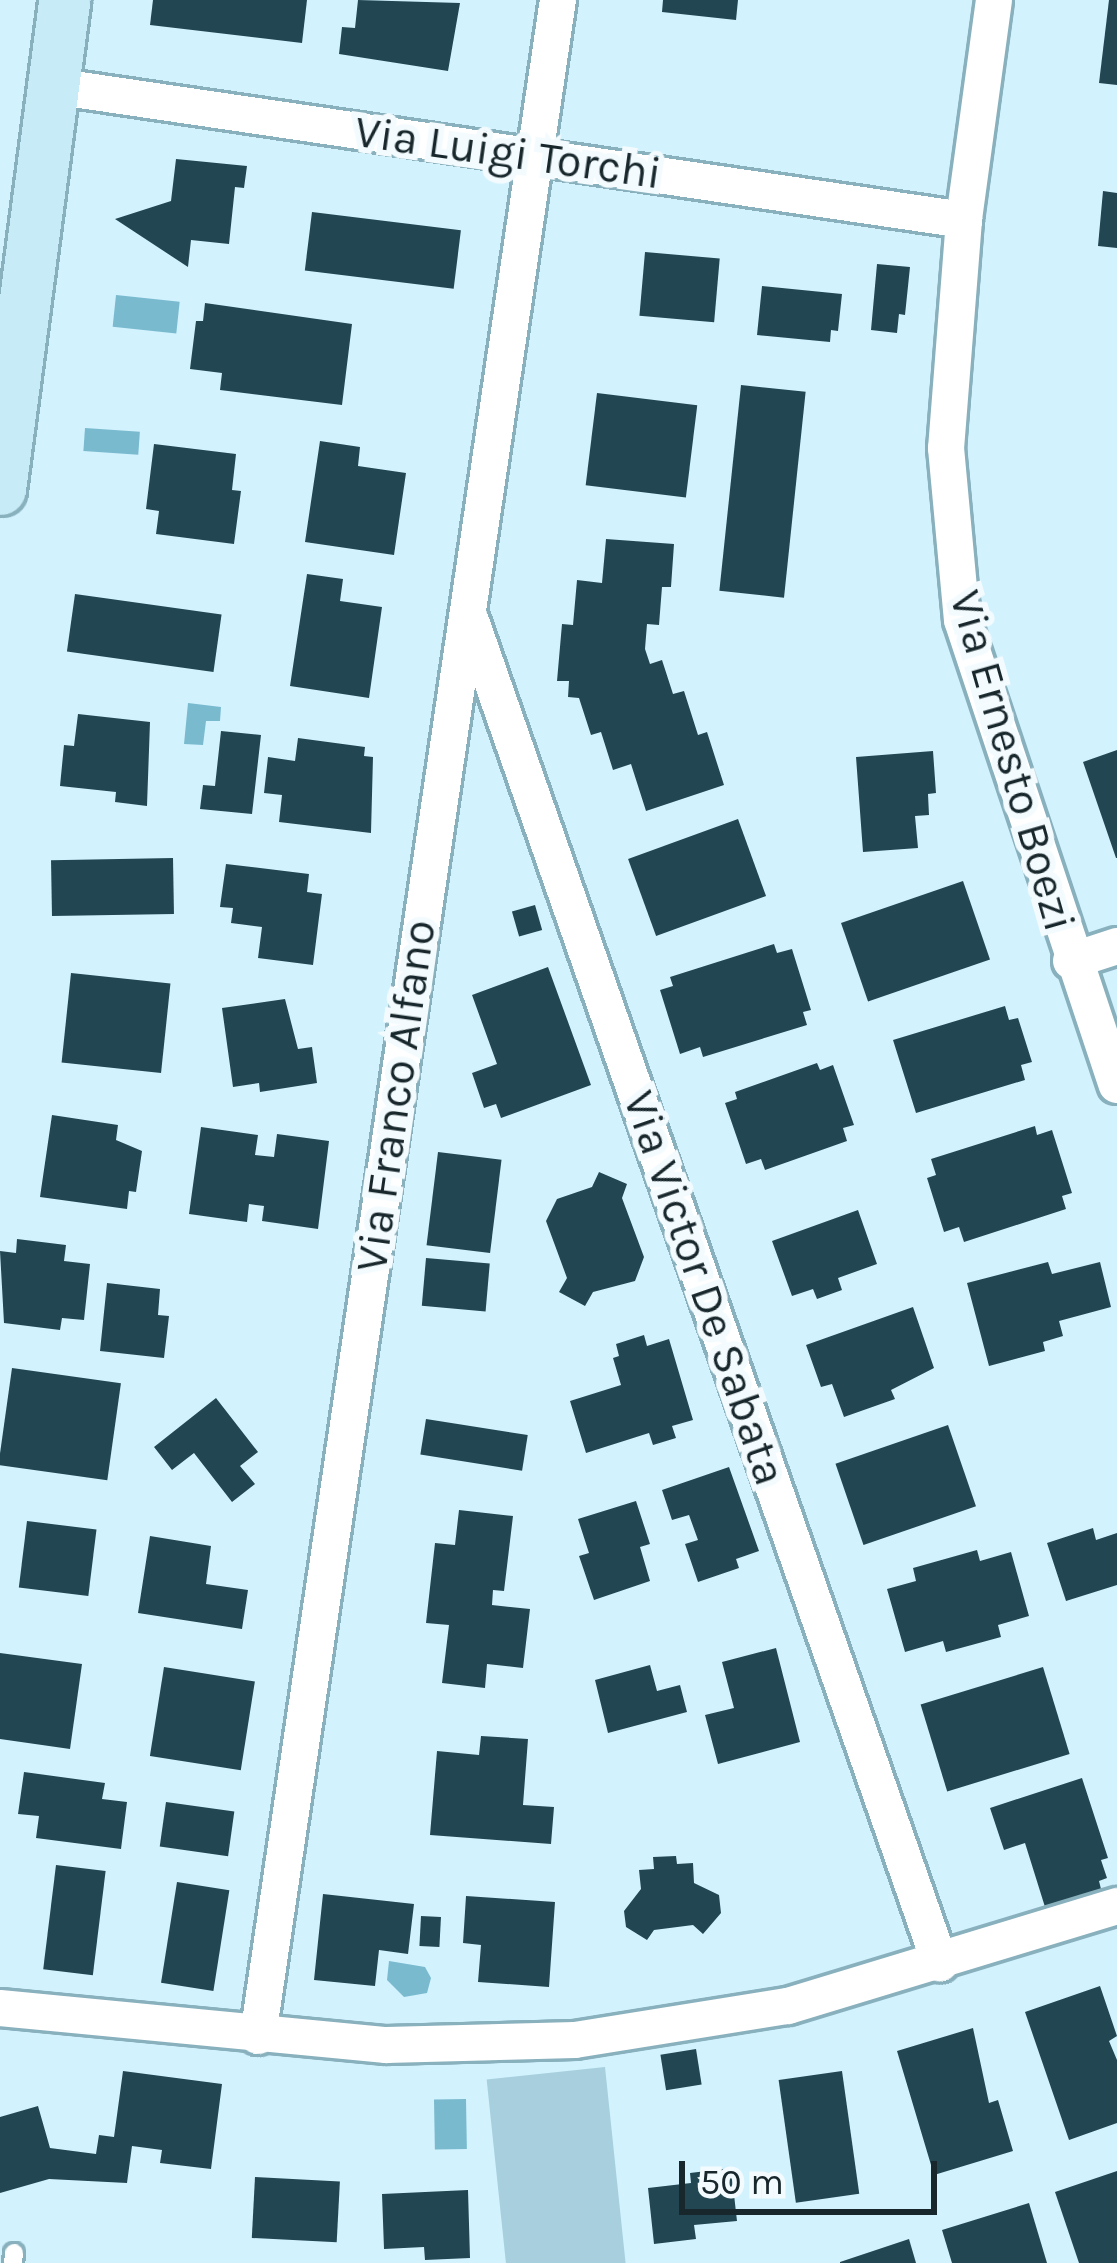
<!DOCTYPE html>
<html>
<head>
<meta charset="utf-8">
<style>
  body { margin:0 }
  #map { position:relative; width:1117px; height:2263px; overflow:hidden; background:#d2f2fe; font-family:Karla,sans-serif }
  div>[style] { position:absolute }
  [style*='--x'] { left:calc(var(--x)*1px); top:calc(var(--y)*1px); width:calc(var(--w)*1px); rotate:calc(var(--a)*1deg) }
  .green>* { inset:0; background:#a7cfdd; transform-origin:0 0 }
  .water>* { inset:0; background:#7abacf; transform-origin:0 0 }
  .building>* { inset:0; background:#224753; transform-origin:0 0 }
  .roads { filter:drop-shadow(3px 0 #88b0bd) drop-shadow(-3px 0 #88b0bd) drop-shadow(0 3px #88b0bd) drop-shadow(0 -3px #88b0bd) }
  .lane>* { height:18px; margin:-9px; padding:0 9px; transform-origin:9px; border-radius:9px; background:#fff }
  .street>* { height:36px; margin:-18px; padding:0 18px; transform-origin:18px; border-radius:18px; background:#fff }
  .secondary>* { height:51px; margin:-25.5px; padding:0 25.5px; transform-origin:25.5px; border-radius:25.5px; background:#c8ecf7 }
  span { translate:-50% -50%; white-space:nowrap; text-align:center; line-height:1.15; -webkit-text-stroke:12px #f3fbfe; paint-order:stroke }
  .street-label { font-size:45px; color:#17272c }
  .scale { position:absolute; left:679px; top:2161px; width:258px; height:54px; box-sizing:border-box; border:6px solid #17272c; border-top:0; padding-left:15px; font-size:36px; line-height:42px; white-space:nowrap; color:#17272c; -webkit-text-stroke:9px #f3fbfe; paint-order:stroke }
</style>
</head>
<body>
<div id="map">
  <div class="green">
    <i style="left:605px;top:2067px;width:197px;height:119px;rotate:84deg"></i>
  </div>
  <div class="water">
    <i style="left:116px;top:295px;width:64px;height:32px;rotate:6deg"></i>
    <i style="left:85px;top:428px;width:55px;height:23px;rotate:4deg"></i>
    <i style="clip-path:polygon(188px 703px,221px 707px,220px 721px,206px 721px,203px 745px,184px 744px)"></i>
    <i style="clip-path:polygon(389px 1961px,425px 1967px,431px 1978px,427px 1993px,404px 1997px,387px 1980px)"></i>
    <i style="left:466px;top:2099px;width:50px;height:32px;rotate:89deg"></i>
  </div>
  <div class="building">
    <i style="clip-path:polygon(153px 0,307px 0,302px 43px,150px 25px)"></i>
    <i style="clip-path:polygon(358px 0,460px 3px,448px 71px,339px 54px,342px 27px,355px 28px)"></i>
    <i style="clip-path:polygon(663px 0,738px 0,736px 20px,662px 12px)"></i>
    <i style="clip-path:polygon(1109px 0,1117px 0,1117px 85px,1099px 83px)"></i>
    <i style="clip-path:polygon(176px 159px,247px 166px,244px 188px,235px 187px,229px 244px,191px 240px,188px 267px,115px 219px,171px 201px)"></i>
    <i style="clip-path:polygon(1103px 191px,1117px 193px,1117px 248px,1098px 246px)"></i>
    <i style="left:312px;top:212px;width:150px;height:59px;rotate:7deg"></i>
    <i style="left:645px;top:252px;width:75px;height:64px;rotate:5deg"></i>
    <i style="clip-path:polygon(877px 264px,910px 267px,905px 315px,899px 314px,897px 333px,871px 330px)"></i>
    <i style="clip-path:polygon(762px 286px,842px 294px,838px 331px,831px 330px,830px 342px,757px 335px)"></i>
    <i style="clip-path:polygon(205px 303px,352px 324px,342px 405px,220px 390px,222px 373px,190px 369px,196px 321px,203px 321px)"></i>
    <i style="left:741px;top:385px;width:65px;height:207px;rotate:6deg"></i>
    <i style="left:597px;top:393px;width:101px;height:93px;rotate:7deg"></i>
    <i style="clip-path:polygon(320px 441px,360px 447px,358px 466px,406px 473px,394px 555px,305px 542px)"></i>
    <i style="clip-path:polygon(154px 444px,236px 454px,232px 490px,241px 491px,234px 544px,156px 534px,159px 511px,146px 509px)"></i>
    <i style="clip-path:polygon(606px 539px,674px 544px,671px 587px,662px 587px,659px 625px,647px 624px,645px 649px,650px 664px,662px 660px,673px 694px,684px 691px,698px 735px,707px 732px,724px 785px,646px 811px,631px 764px,613px 770px,601px 732px,591px 735px,579px 698px,568px 697px,569px 681px,557px 681px,562px 624px,573px 625px,577px 580px,602px 583px)"></i>
    <i style="clip-path:polygon(307px 574px,343px 579px,340px 601px,382px 607px,369px 698px,290px 686px)"></i>
    <i style="left:75px;top:594px;width:148px;height:58px;rotate:8deg"></i>
    <i style="clip-path:polygon(78px 714px,150px 722px,147px 806px,115px 802px,116px 792px,60px 786px,64px 745px,74px 746px)"></i>
    <i style="clip-path:polygon(221px 731px,261px 735px,252px 814px,200px 809px,203px 785px,215px 786px)"></i>
    <i style="clip-path:polygon(298px 738px,365px 747px,364px 756px,373px 757px,371px 833px,279px 822px,282px 795px,264px 793px,268px 757px,295px 761px)"></i>
    <i style="clip-path:polygon(1117px 750px,1117px 858px,1116px 858px,1083px 762px)"></i>
    <i style="clip-path:polygon(933px 751px,936px 793px,928px 794px,929px 815px,915px 816px,918px 848px,863px 852px,856px 757px)"></i>
    <i style="left:738px;top:819px;width:82px;height:117px;rotate:70deg"></i>
    <i style="left:173px;top:858px;width:56px;height:122px;rotate:89deg"></i>
    <i style="clip-path:polygon(226px 864px,309px 874px,307px 892px,322px 894px,313px 965px,258px 958px,262px 927px,231px 923px,233px 908px,220px 907px)"></i>
    <i style="left:963px;top:881px;width:83px;height:129px;rotate:71deg"></i>
    <i style="left:535px;top:905px;width:26px;height:24px;rotate:74deg"></i>
    <i style="clip-path:polygon(774px 944px,777px 953px,792px 949px,811px 1010px,803px 1012px,807px 1025px,703px 1057px,700px 1047px,680px 1054px,660px 990px,673px 986px,670px 977px)"></i>
    <i style="clip-path:polygon(548px 967px,591px 1085px,501px 1118px,496px 1104px,484px 1108px,472px 1073px,497px 1064px,472px 995px)"></i>
    <i style="left:71px;top:973px;width:100px;height:90px;rotate:6deg"></i>
    <i style="clip-path:polygon(285px 999px,298px 1049px,312px 1047px,317px 1083px,260px 1092px,259px 1083px,233px 1087px,222px 1008px)"></i>
    <i style="clip-path:polygon(1005px 1006px,1009px 1020px,1018px 1018px,1032px 1062px,1021px 1065px,1025px 1080px,916px 1113px,893px 1040px)"></i>
    <i style="clip-path:polygon(817px 1063px,820px 1070px,833px 1065px,854px 1125px,843px 1128px,847px 1141px,765px 1170px,761px 1159px,746px 1164px,725px 1103px,737px 1099px,735px 1092px)"></i>
    <i style="clip-path:polygon(52px 1115px,118px 1125px,116px 1140px,142px 1151px,136px 1192px,129px 1191px,127px 1209px,40px 1197px)"></i>
    <i style="clip-path:polygon(1035px 1126px,1037px 1135px,1052px 1130px,1072px 1193px,1062px 1196px,1066px 1209px,964px 1242px,959px 1227px,944px 1232px,927px 1178px,936px 1175px,931px 1159px)"></i>
    <i style="clip-path:polygon(201px 1127px,258px 1135px,255px 1155px,274px 1157px,277px 1134px,329px 1141px,318px 1229px,262px 1221px,264px 1206px,249px 1204px,247px 1222px,189px 1214px)"></i>
    <i style="left:438px;top:1152px;width:64px;height:94px;rotate:7deg"></i>
    <i style="clip-path:polygon(599px 1172px,627px 1184px,622px 1198px,644px 1257px,635px 1281px,593px 1292px,585px 1306px,559px 1292px,567px 1278px,546px 1221px,557px 1199px,592px 1187px)"></i>
    <i style="clip-path:polygon(858px 1210px,877px 1264px,838px 1278px,842px 1290px,817px 1299px,813px 1289px,792px 1296px,772px 1241px)"></i>
    <i style="clip-path:polygon(17px 1239px,66px 1245px,64px 1261px,90px 1264px,84px 1320px,62px 1318px,60px 1330px,4px 1323px,0 1251px,16px 1253px)"></i>
    <i style="left:426px;top:1258px;width:64px;height:48px;rotate:5deg"></i>
    <i style="clip-path:polygon(1048px 1262px,1052px 1274px,1100px 1262px,1111px 1307px,1059px 1321px,1063px 1336px,1043px 1342px,1045px 1351px,989px 1366px,967px 1283px)"></i>
    <i style="clip-path:polygon(107px 1283px,160px 1289px,158px 1315px,169px 1316px,164px 1358px,100px 1351px)"></i>
    <i style="clip-path:polygon(913px 1307px,934px 1368px,891px 1390px,895px 1399px,844px 1417px,832px 1384px,821px 1387px,806px 1345px)"></i>
    <i style="clip-path:polygon(644px 1335px,647px 1346px,669px 1339px,693px 1420px,672px 1426px,676px 1438px,653px 1445px,649px 1433px,586px 1453px,570px 1401px,621px 1385px,613px 1358px,619px 1356px,616px 1344px)"></i>
    <i style="left:12px;top:1368px;width:110px;height:98px;rotate:8deg"></i>
    <i style="clip-path:polygon(216px 1398px,258px 1452px,240px 1466px,255px 1484px,232px 1502px,194px 1453px,172px 1470px,154px 1447px)"></i>
    <i style="left:426px;top:1419px;width:103px;height:36px;rotate:9deg"></i>
    <i style="left:948px;top:1425px;width:86px;height:119px;rotate:71deg"></i>
    <i style="clip-path:polygon(729px 1467px,759px 1551px,736px 1559px,739px 1568px,698px 1582px,685px 1544px,698px 1540px,689px 1515px,672px 1520px,662px 1490px)"></i>
    <i style="clip-path:polygon(636px 1501px,650px 1544px,640px 1547px,650px 1581px,594px 1600px,579px 1556px,589px 1553px,578px 1519px)"></i>
    <i style="clip-path:polygon(459px 1510px,513px 1516px,504px 1591px,493px 1590px,492px 1605px,530px 1609px,523px 1668px,487px 1664px,485px 1688px,442px 1683px,449px 1625px,426px 1623px,435px 1543px,455px 1545px)"></i>
    <i style="left:27px;top:1521px;width:70px;height:67px;rotate:7deg"></i>
    <i style="clip-path:polygon(1093px 1528px,1096px 1540px,1117px 1533px,1117px 1585px,1066px 1601px,1047px 1543px)"></i>
    <i style="clip-path:polygon(150px 1536px,211px 1546px,206px 1584px,248px 1590px,242px 1629px,138px 1613px)"></i>
    <i style="clip-path:polygon(977px 1550px,980px 1561px,1011px 1552px,1029px 1616px,998px 1625px,1001px 1637px,946px 1652px,943px 1641px,905px 1652px,887px 1589px,916px 1581px,913px 1568px)"></i>
    <i style="clip-path:polygon(776px 1648px,800px 1742px,718px 1764px,705px 1715px,734px 1708px,722px 1662px)"></i>
    <i style="clip-path:polygon(0 1653px,82px 1664px,70px 1749px,0 1739px)"></i>
    <i style="clip-path:polygon(650px 1665px,657px 1691px,680px 1685px,687px 1712px,608px 1733px,595px 1680px)"></i>
    <i style="left:164px;top:1667px;width:92px;height:90px;rotate:9deg"></i>
    <i style="left:1043px;top:1667px;width:91px;height:128px;rotate:73deg"></i>
    <i style="clip-path:polygon(481px 1736px,528px 1739px,523px 1805px,554px 1807px,551px 1844px,430px 1835px,437px 1751px,479px 1755px)"></i>
    <i style="clip-path:polygon(24px 1772px,105px 1783px,102px 1799px,127px 1802px,121px 1849px,36px 1838px,39px 1816px,18px 1814px)"></i>
    <i style="clip-path:polygon(1082px 1778px,1108px 1858px,1101px 1860px,1107px 1878px,1099px 1881px,1101px 1889px,1045px 1907px,1025px 1843px,1004px 1850px,990px 1808px)"></i>
    <i style="left:166px;top:1802px;width:69px;height:45px;rotate:8deg"></i>
    <i style="clip-path:polygon(676px 1856px,677px 1864px,693px 1863px,694px 1883px,719px 1895px,721px 1913px,703px 1934px,693px 1925px,654px 1930px,647px 1940px,626px 1927px,624px 1911px,641px 1889px,639px 1870px,654px 1869px,653px 1857px)"></i>
    <i style="left:56px;top:1865px;width:50px;height:105px;rotate:7deg"></i>
    <i style="left:177px;top:1882px;width:53px;height:102px;rotate:9deg"></i>
    <i style="clip-path:polygon(323px 1894px,414px 1904px,408px 1954px,379px 1950px,375px 1986px,314px 1980px)"></i>
    <i style="clip-path:polygon(466px 1896px,555px 1902px,549px 1987px,478px 1982px,481px 1945px,463px 1943px)"></i>
    <i style="left:421px;top:1916px;width:20px;height:30px;rotate:3deg"></i>
    <i style="clip-path:polygon(1100px 1986px,1117px 2036px,1109px 2041px,1117px 2060px,1117px 2123px,1069px 2140px,1025px 2012px)"></i>
    <i style="clip-path:polygon(973px 2028px,989px 2103px,998px 2100px,1013px 2151px,934px 2175px,897px 2051px)"></i>
    <i style="left:696px;top:2049px;width:36px;height:36px;rotate:81deg"></i>
    <i style="clip-path:polygon(123px 2071px,222px 2084px,211px 2169px,160px 2163px,162px 2150px,132px 2146px,127px 2183px,49px 2179px,0 2193px,0 2117px,38px 2106px,50px 2148px,96px 2154px,99px 2135px,114px 2137px)"></i>
    <i style="left:842px;top:2071px;width:124px;height:64px;rotate:82deg"></i>
    <i style="clip-path:polygon(731px 2168px,737px 2221px,694px 2225px,696px 2239px,654px 2244px,648px 2188px,691px 2183px,690px 2173px)"></i>
    <i style="clip-path:polygon(1117px 2171px,1117px 2263px,1079px 2263px,1055px 2192px)"></i>
    <i style="left:255px;top:2177px;width:85px;height:61px;rotate:3deg"></i>
    <i style="clip-path:polygon(468px 2190px,470px 2258px,425px 2260px,424px 2247px,384px 2249px,382px 2194px)"></i>
    <i style="clip-path:polygon(1029px 2203px,1047px 2263px,952px 2263px,942px 2230px)"></i>
    <i style="clip-path:polygon(909px 2239px,916px 2263px,840px 2263px,840px 2262px)"></i>
  </div>
  <div class="roads">
    <div class="lane">
      <i style="--x:13;--y:2263;--w:10;--a:-84"></i>
    </div>
    <div class="street">
      <i style="--x:994;--y:0;--w:222;--a:97.8"></i>
      <i style="--x:964;--y:220;--w:229;--a:94.5"></i>
      <i style="--x:946;--y:448;--w:173;--a:84.7"></i>
      <i style="--x:962;--y:620;--w:490;--a:71.6"></i>
      <i style="--x:53;--y:86;--w:921;--a:8.37"></i>
      <i style="--x:471;--y:621;--w:1422;--a:70.74"></i>
      <i style="--x:1071;--y:961;--w:48;--a:-18.1"></i>
      <i style="--x:0;--y:2008;--w:388;--a:5.5"></i>
      <i style="--x:386;--y:2045;--w:189;--a:-1.5"></i>
      <i style="--x:575;--y:2040;--w:216;--a:-9.1"></i>
      <i style="--x:788;--y:2006;--w:344;--a:-16.9"></i>
      <i style="--x:258;--y:2036;--w:2058;--a:-81.62"></i>
    </div>
    <div class="secondary">
      <i style="--x:0;--y:489;--w:493;--a:-82.5"></i>
    </div>
  </div>
  <div class="street-label">
    <span style="left:508px;top:153px;rotate:8deg">Via Luigi Torchi</span>
    <span style="left:1012px;top:761px;rotate:74deg">Via Ernesto Boezi</span>
    <span style="left:396px;top:1096px;rotate:-82deg">Via Franco Alfano</span>
    <span style="left:704px;top:1288px;rotate:71deg">Via Victor De Sabata</span>
  </div>
  <div class="scale">50 m</div>
</div>
</body>
</html>
